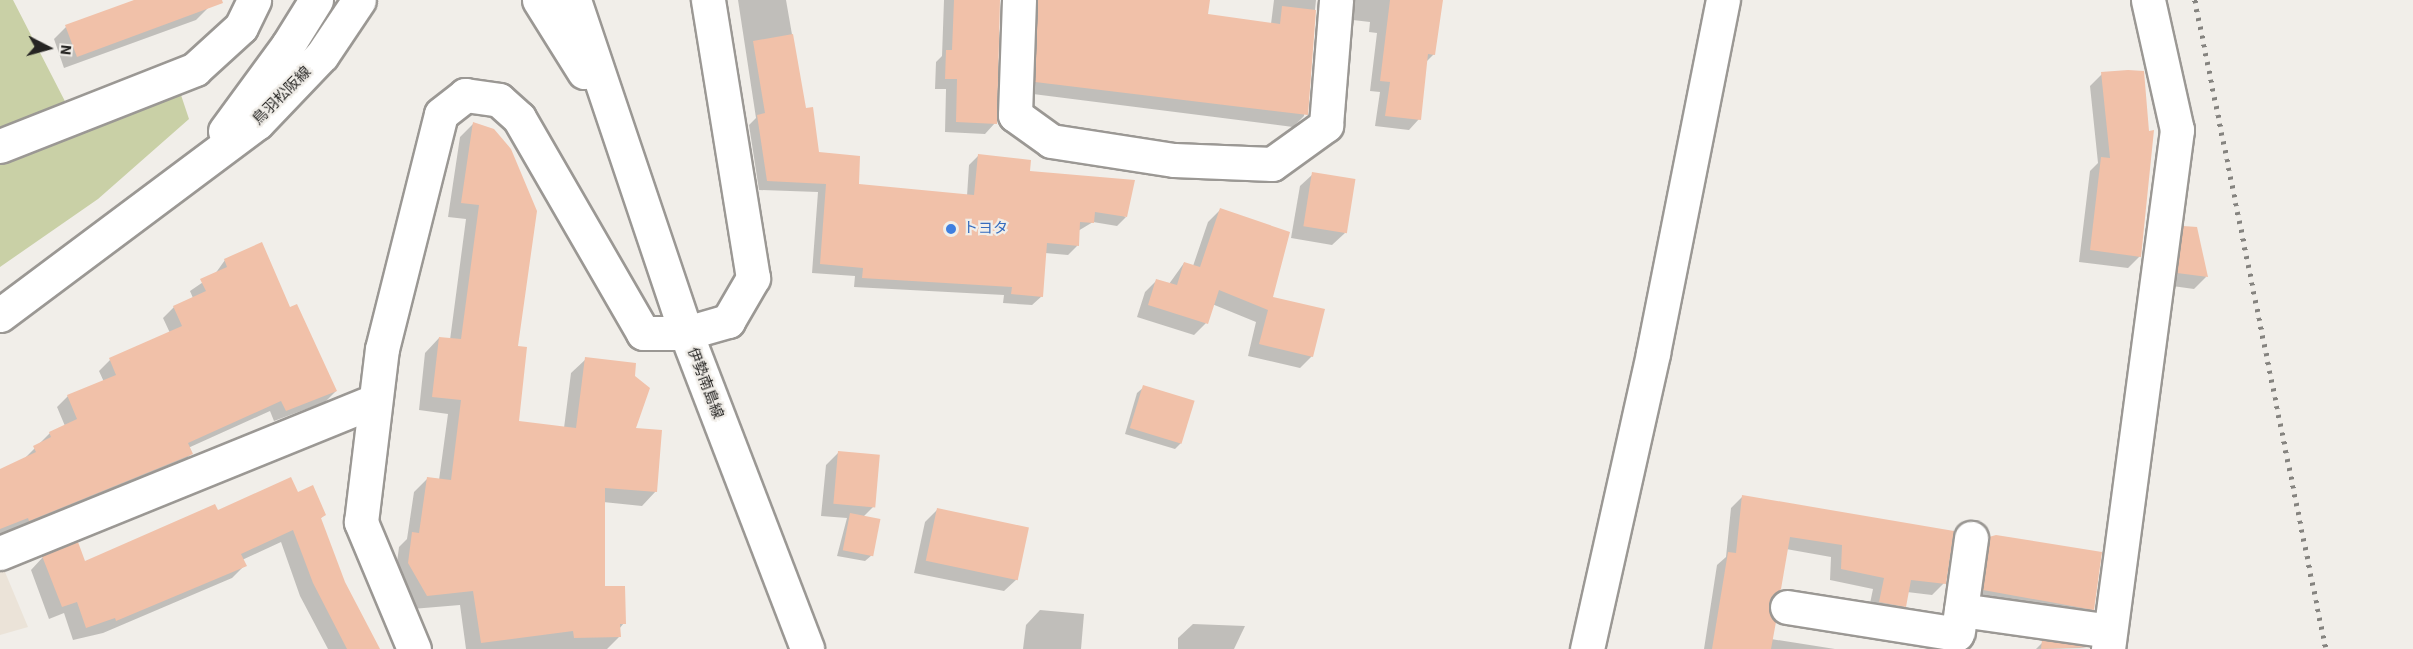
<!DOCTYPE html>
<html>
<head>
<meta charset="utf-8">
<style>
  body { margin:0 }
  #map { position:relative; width:2413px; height:649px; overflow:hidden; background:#f1eee9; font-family:"Source Sans 3","Noto Sans JP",sans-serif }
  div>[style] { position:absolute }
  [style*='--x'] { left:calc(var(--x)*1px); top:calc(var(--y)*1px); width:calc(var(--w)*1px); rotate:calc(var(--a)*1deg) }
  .built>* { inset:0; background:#ebe3d8 }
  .green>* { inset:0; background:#c9d0a6 }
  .shadow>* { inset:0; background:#0003 }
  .building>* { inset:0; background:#f1c1a9; transform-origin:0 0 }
  .roads { filter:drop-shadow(2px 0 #9b9894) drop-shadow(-2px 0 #9b9894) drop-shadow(0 2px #9b9894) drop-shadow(0 -2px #9b9894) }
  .minor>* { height:33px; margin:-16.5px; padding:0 16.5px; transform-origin:16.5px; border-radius:16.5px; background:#fff }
  .major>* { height:33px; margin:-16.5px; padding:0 16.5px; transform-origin:16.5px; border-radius:16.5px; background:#fff }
  .rail>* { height:4.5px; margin-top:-2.25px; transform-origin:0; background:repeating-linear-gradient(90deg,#85837f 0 3px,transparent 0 9px) }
  .dots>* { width:16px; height:16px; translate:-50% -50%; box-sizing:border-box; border:3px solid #f1eee9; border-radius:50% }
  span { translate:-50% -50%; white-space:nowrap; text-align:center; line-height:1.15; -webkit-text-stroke:4.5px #f1eee9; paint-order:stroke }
  .street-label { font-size:15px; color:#262523 }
  .shop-label { font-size:15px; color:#366cbe }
  .left { translate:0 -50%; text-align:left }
  .north { position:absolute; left:18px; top:18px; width:60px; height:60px; -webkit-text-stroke:4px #f1eee9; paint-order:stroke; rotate:96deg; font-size:16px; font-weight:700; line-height:24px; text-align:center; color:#262523 }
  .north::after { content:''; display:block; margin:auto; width:21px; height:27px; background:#262523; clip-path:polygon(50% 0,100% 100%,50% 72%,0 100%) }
</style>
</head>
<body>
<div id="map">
  <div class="built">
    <i style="clip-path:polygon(0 560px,28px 627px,0 635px)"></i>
  </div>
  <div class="green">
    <i style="clip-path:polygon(0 0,13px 0,71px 113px,173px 71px,189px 119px,98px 199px,0 267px)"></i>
  </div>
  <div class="shadow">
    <i style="clip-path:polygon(136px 0,205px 0,208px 8px,196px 20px,64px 68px,54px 39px,66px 27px)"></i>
    <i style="clip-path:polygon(738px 0,786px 0,805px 109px,818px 153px,857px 186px,967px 196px,969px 165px,978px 156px,1029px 173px,1126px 217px,1117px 226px,1093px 222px,1078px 231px,1077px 246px,1068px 255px,1045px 253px,1042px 296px,1032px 305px,1003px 303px,1004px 295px,854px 287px,855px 276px,812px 273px,818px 192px,759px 190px,749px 125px,756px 118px)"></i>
    <i style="clip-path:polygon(944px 0,999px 0,995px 123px,985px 134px,945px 132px,946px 89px,935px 89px,936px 62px,942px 56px)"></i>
    <i style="clip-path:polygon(1023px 0,1208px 0,1206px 15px,1271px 24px,1274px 0,1316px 0,1304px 116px,1293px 127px,1025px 93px)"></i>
    <i style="clip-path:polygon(1339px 0,1441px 0,1434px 54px,1426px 62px,1419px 119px,1409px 130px,1375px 126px,1380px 92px,1370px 91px,1377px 33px,1369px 32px,1370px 22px,1344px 19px)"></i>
    <i style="clip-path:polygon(2102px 74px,2140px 256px,2128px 268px,2079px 262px,2090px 171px,2098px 163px,2090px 86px)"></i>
    <i style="clip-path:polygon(474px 123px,516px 347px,518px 422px,564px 428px,571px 373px,586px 359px,634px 429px,656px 491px,642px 506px,603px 502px,603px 588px,624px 623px,619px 629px,619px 637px,607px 649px,466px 649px,460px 605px,412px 609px,395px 578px,399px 547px,407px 539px,414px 492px,428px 478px,439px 480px,448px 414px,419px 410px,425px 353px,439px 338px,450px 340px,466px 219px,448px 217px,460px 137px)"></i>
    <i style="clip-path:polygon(1313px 174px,1345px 233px,1332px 245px,1291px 238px,1300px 186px)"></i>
    <i style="clip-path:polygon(1220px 210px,1271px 298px,1312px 356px,1300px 368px,1248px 356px,1256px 322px,1212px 304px,1206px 323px,1194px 335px,1137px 317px,1145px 292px,1157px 280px,1169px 284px,1184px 263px,1193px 266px,1208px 222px)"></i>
    <i style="clip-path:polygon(2184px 227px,2206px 277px,2194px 289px,2165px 285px,2171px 240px)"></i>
    <i style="clip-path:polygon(225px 260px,289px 309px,336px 391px,325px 402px,274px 421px,270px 411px,188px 448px,191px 454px,180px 465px,18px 531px,17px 528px,0 535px,0 471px,23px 460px,50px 433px,65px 426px,57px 407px,68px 396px,104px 382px,99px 371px,110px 360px,170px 333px,163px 318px,174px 307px,193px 298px,190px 291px,215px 274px)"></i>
    <i style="clip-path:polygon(1144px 387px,1181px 443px,1175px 449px,1125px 434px,1137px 393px)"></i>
    <i style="clip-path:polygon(838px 453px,873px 507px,863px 517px,872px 555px,865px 561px,837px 556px,847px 518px,821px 516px,826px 465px)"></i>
    <i style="clip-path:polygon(297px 494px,324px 515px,320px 519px,343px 583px,378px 649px,328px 649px,300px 596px,281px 542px,242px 560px,245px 565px,232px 578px,103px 633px,73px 640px,64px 613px,49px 619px,31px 570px,43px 557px,84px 563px,217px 512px)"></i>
    <i style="clip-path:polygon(1743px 496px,1944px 583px,1932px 595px,1907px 592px,1905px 606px,1893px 618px,1868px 613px,1873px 589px,1830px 580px,1831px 557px,1786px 549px,1767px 603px,1771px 639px,1835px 649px,1704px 649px,1717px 565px,1726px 557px,1731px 508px)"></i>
    <i style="clip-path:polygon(937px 510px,1017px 579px,1004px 591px,914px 573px,925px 522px)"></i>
    <i style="clip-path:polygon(1990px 539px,2093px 609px,2081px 621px,1972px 602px,1978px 551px)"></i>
    <i style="clip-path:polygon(1040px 610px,1084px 614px,1081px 649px,1023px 649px,1026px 625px)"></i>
    <i style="clip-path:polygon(1193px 624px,1245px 626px,1234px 649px,1178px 649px,1178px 638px)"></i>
    <i style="clip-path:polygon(2043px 642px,2087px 648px,2036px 649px)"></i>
  </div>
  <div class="building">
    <i style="clip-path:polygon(134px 0,222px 0,223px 3px,77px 57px,65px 25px)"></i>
    <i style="clip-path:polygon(954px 0,1000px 0,997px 124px,956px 122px,957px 79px,945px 79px,946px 50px,952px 50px)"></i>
    <i style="clip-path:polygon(1038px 0,1210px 0,1208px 14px,1280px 24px,1282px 6px,1316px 10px,1308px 115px,1035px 82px)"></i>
    <i style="clip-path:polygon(1390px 0,1443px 0,1435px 55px,1428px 54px,1421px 120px,1385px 116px,1390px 82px,1380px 81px)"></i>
    <i style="clip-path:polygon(793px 34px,806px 108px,813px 107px,819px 152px,860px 156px,859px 184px,974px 195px,978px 154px,1031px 160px,1030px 171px,1135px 180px,1127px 217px,1095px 212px,1094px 223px,1080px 222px,1079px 246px,1047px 243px,1043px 297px,1011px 294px,1012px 287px,862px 278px,863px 268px,820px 264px,826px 184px,767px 181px,757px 115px,765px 113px,753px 41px)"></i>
    <i style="clip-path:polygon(2128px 70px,2144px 71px,2149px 131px,2154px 130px,2141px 257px,2090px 250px,2101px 157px,2110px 158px,2101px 72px)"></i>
    <i style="clip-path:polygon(473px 122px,494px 129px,511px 149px,537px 211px,518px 346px,527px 347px,519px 421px,576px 428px,585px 357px,636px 363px,635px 376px,650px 388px,636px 428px,662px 430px,657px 492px,605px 488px,605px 586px,625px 586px,626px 624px,620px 624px,621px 637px,574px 638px,573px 631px,481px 643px,473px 591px,427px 596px,408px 563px,412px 532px,419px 533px,427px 477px,451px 480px,461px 400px,432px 397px,439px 337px,461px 339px,479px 205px,461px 203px)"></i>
    <i style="left:1312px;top:172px;width:44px;height:55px;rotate:9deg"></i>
    <i style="clip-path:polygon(1220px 208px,1290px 232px,1273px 297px,1325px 309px,1313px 357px,1259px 344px,1268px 310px,1219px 290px,1208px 324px,1148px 305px,1156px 279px,1177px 285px,1184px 262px,1200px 267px)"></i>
    <i style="clip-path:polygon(2183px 226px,2197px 227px,2208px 277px,2177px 273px)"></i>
    <i style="clip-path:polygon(262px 242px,290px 307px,297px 304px,337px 391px,286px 411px,281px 401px,188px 443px,193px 454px,29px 521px,28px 518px,0 529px,0 469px,36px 452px,33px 446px,51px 437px,49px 432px,77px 419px,67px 395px,116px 375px,109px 358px,182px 326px,173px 306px,206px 291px,200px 279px,227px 267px,224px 259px)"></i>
    <i style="left:1143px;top:385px;width:54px;height:45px;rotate:17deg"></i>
    <i style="left:838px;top:451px;width:42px;height:53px;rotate:5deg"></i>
    <i style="clip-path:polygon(291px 477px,298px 492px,313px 485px,326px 515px,321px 518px,345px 582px,380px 649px,347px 649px,313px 583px,293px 530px,241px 554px,247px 566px,116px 621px,115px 618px,86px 628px,77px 602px,62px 607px,42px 556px,78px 542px,85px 561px,215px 504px,218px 510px)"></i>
    <i style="clip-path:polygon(1742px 495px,1954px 531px,1946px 584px,1911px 580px,1906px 607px,1879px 602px,1884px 578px,1841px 569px,1842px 545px,1790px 537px,1781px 589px,1769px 603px,1776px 622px,1771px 649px,1712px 649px,1728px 552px,1736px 553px)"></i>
    <i style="left:937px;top:508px;width:94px;height:54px;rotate:12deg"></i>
    <i style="left:850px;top:513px;width:31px;height:38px;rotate:11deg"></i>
    <i style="clip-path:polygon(1996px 535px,2102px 552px,2094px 610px,1983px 590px,1989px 537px)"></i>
    <i style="clip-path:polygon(2042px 640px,2089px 647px,2041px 649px)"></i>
  </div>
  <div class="roads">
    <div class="minor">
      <i style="--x:1019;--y:0;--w:115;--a:92"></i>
      <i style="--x:1015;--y:115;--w:44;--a:35.8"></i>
      <i style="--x:1051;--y:141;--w:124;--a:8.8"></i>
      <i style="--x:1174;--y:160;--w:98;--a:2.3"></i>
      <i style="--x:1272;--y:164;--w:67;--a:-35.8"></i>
      <i style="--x:1326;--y:125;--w:125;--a:-85.4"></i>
      <i style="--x:0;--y:146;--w:210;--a:-21.5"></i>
      <i style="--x:195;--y:69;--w:62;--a:-42.4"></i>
      <i style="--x:241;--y:27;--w:30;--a:-64"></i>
      <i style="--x:0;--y:553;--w:404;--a:-22.1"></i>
      <i style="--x:1787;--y:607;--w:172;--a:9"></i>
      <i style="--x:1961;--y:610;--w:150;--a:8"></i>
      <i style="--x:1958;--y:631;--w:94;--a:-82"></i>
      <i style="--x:414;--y:649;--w:138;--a:-112.7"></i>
      <i style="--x:361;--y:522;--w:174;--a:-83.1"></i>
      <i style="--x:382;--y:349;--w:242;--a:-75.9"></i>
      <i style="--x:441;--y:114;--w:31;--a:-38"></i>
      <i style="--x:465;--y:95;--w:34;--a:8"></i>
      <i style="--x:499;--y:100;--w:27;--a:42"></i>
      <i style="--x:519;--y:118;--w:248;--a:60"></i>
      <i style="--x:643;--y:333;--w:43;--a:0"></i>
      <i style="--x:686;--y:333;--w:44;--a:-15.9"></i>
      <i style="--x:728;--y:321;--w:50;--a:-59.8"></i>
      <i style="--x:753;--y:278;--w:282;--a:-99.2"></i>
      <i style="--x:1587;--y:649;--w:303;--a:-77.4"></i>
      <i style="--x:1653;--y:353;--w:360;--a:-78.8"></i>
      <i style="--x:2108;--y:649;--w:524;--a:-82.43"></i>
      <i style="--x:2177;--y:130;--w:133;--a:-102.6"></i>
    </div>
    <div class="major">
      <i style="--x:539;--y:0;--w:85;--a:58"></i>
      <i style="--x:574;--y:0;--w:351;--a:71.4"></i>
      <i style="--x:686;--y:333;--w:338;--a:69"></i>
      <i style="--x:225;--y:131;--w:107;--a:-53.8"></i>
      <i style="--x:288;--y:45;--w:53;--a:-58.1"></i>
      <i style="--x:0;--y:315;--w:321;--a:-36.8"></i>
      <i style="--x:257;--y:123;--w:94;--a:-46.3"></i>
      <i style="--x:322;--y:55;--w:66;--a:-56.1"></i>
    </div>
  </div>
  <div class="rail">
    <i style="--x:2195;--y:0;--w:662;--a:78.59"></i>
  </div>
  <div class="dots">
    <i style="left:951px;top:229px;background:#3f7fe0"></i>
  </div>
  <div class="street-label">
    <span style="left:282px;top:96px;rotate:-45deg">鳥羽松阪線</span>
    <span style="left:705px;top:383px;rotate:69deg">伊勢南島線</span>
  </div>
  <div class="shop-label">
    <span class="left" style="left:963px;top:229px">トヨタ</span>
  </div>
  <div class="north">N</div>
</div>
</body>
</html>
